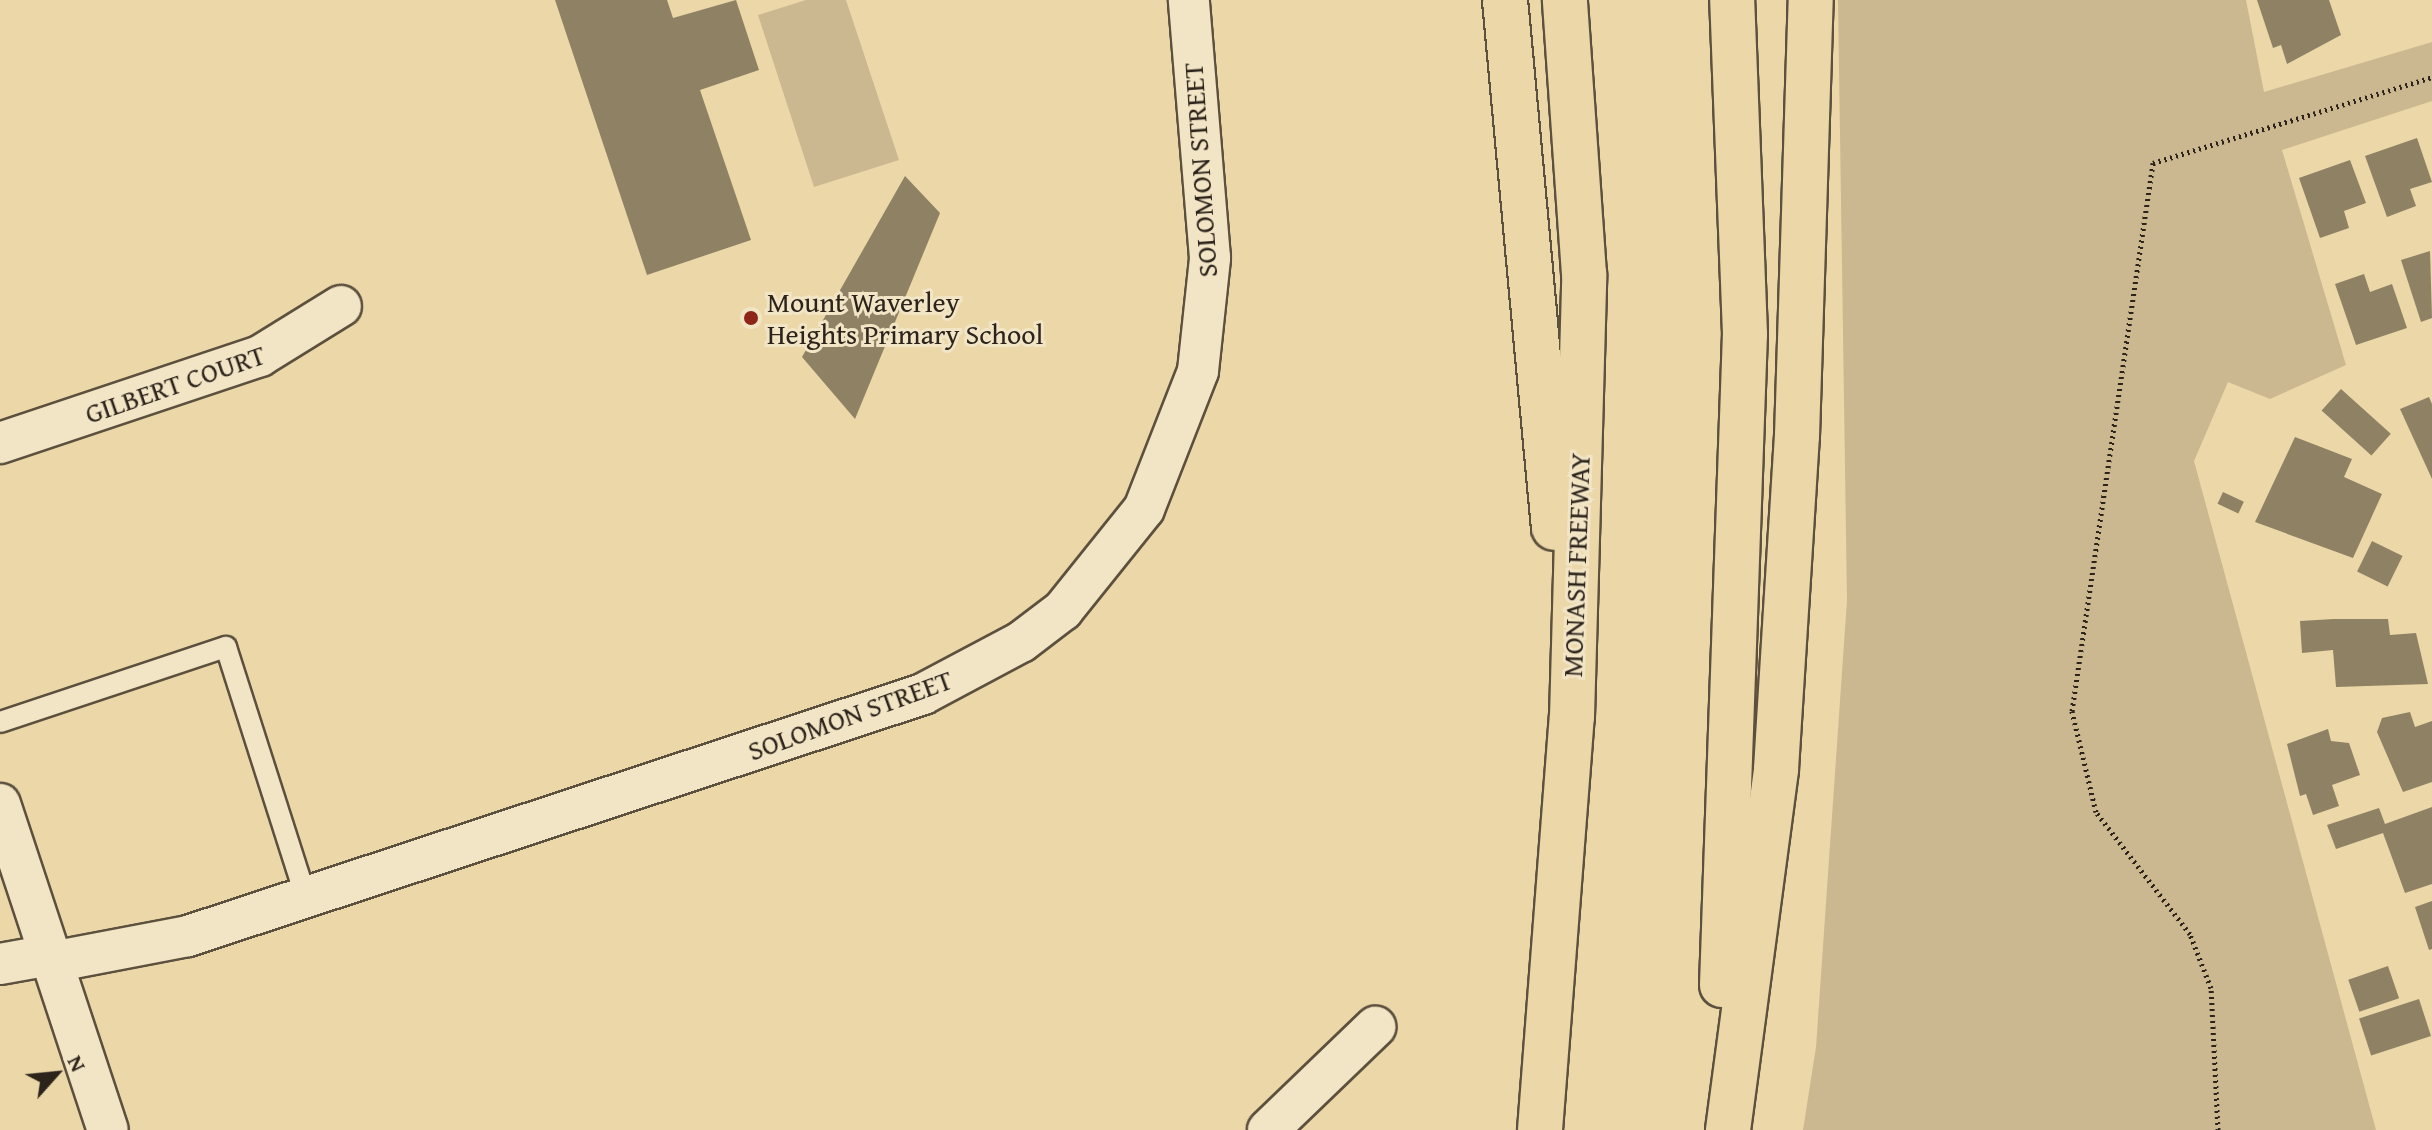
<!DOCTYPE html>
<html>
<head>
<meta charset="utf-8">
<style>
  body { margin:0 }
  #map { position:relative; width:2432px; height:1130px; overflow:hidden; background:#ebd7a8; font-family:"Gentium Book Plus",serif }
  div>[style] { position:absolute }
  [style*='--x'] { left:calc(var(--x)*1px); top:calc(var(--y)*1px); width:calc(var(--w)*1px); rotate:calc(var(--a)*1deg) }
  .green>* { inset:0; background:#cbb890 }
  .building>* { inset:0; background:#8f8164; transform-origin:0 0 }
  .path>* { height:5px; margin-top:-2.5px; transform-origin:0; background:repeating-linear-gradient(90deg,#2c231b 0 2px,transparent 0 6px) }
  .roads { filter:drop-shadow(2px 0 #5c503e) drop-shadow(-2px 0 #5c503e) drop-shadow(0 2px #5c503e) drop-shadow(0 -2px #5c503e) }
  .service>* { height:20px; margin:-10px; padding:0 10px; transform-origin:10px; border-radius:10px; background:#f2e5c6 }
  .minor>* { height:40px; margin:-20px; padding:0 20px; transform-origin:20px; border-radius:20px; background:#f2e5c6 }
  .motorway>* { height:44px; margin:-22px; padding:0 22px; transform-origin:22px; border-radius:22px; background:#ebd7a8 }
  .dots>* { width:22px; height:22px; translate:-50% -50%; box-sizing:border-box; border:4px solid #f2e5c6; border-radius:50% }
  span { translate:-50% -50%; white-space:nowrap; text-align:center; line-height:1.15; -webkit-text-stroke:6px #f2e5c6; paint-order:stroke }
  .street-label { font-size:28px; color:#2c231b }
  .poi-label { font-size:28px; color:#2c231b }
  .left { translate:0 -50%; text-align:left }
  .north { position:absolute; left:16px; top:1034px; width:80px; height:80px; -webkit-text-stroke:6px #f2e5c6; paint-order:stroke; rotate:63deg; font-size:22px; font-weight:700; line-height:32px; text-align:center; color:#2c231b }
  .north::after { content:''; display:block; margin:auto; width:28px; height:36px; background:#2c231b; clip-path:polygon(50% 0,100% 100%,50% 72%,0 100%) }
</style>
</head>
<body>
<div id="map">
  <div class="green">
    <i style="clip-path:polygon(806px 0,846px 0,899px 160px,814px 187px,758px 15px)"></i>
    <i style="clip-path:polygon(1838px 0,2246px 0,2264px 92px,2432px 42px,2432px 101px,2282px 150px,2346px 365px,2270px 399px,2228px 382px,2194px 461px,2376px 1130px,1803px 1130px,1816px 1047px,1847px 600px)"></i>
  </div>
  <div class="building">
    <i style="clip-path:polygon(555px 0,667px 0,673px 18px,736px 0,759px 70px,700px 90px,751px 240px,647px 275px)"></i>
    <i style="clip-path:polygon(2257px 0,2329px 0,2341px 35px,2287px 64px,2281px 45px,2273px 48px)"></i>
    <i style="clip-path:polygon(2417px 138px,2432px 182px,2410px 189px,2416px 206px,2387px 217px,2365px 156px)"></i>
    <i style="clip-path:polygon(2350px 160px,2366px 203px,2344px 211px,2349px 228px,2320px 238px,2299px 178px)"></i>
    <i style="clip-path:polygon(905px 176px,940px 213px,855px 419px,802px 357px)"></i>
    <i style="clip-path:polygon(2430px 251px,2432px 318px,2421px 322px,2401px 260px)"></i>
    <i style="clip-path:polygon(2364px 274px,2370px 292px,2392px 284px,2407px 328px,2356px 345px,2335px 284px)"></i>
    <i style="left:2341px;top:389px;width:67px;height:29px;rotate:42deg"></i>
    <i style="clip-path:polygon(2429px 397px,2432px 404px,2432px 479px,2400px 409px)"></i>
    <i style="clip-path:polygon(2295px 437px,2352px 459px,2344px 477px,2382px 494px,2353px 558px,2255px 522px)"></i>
    <i style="left:2223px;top:492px;width:23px;height:13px;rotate:25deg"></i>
    <i style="left:2372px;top:541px;width:34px;height:34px;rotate:26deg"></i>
    <i style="clip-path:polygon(2334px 619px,2388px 619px,2390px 635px,2416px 633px,2428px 684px,2336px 687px,2333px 650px,2302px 653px,2300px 621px)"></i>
    <i style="clip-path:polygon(2410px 712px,2415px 727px,2432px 721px,2432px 782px,2403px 792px,2377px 732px,2382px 718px)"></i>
    <i style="clip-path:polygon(2328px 729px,2331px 741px,2349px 743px,2360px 775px,2332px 785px,2339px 806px,2313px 815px,2306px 794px,2300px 796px,2287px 744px)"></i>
    <i style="clip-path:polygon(2432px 807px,2432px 884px,2405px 893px,2383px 833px,2336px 849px,2327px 825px,2379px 808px,2385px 824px)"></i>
    <i style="clip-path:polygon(2432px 901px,2432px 949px,2429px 950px,2415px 907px)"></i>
    <i style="left:2388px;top:966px;width:34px;height:42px;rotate:71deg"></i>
    <i style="left:2419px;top:999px;width:39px;height:63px;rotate:72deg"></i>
  </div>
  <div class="path">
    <i style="--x:2218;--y:1130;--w:142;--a:-92.8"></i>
    <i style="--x:2211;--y:988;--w:58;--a:-111.3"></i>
    <i style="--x:2190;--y:934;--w:154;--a:-127.6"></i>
    <i style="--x:2096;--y:812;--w:104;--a:-103.4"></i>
    <i style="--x:2072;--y:711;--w:554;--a:-81.59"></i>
    <i style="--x:2153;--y:163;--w:292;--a:-17.1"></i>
  </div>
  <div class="roads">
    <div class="service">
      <i style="--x:0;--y:722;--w:238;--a:-18.4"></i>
      <i style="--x:226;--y:647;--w:262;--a:72.3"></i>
    </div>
    <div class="minor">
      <i style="--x:0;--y:443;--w:274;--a:-18.5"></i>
      <i style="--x:260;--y:356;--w:95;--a:-31.7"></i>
      <i style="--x:0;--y:804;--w:343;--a:71.7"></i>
      <i style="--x:52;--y:962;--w:138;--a:-10.8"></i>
      <i style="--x:188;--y:936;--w:774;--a:-18.22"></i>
      <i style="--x:923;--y:694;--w:111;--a:-28"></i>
      <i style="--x:1021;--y:642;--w:53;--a:-37.3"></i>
      <i style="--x:1063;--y:610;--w:129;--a:-51.3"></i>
      <i style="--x:1144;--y:509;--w:148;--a:-68.6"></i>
      <i style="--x:1198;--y:371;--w:114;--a:-83.9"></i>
      <i style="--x:1210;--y:258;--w:259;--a:-94.7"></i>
      <i style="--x:0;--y:964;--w:51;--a:-10.2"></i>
      <i style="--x:1268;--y:1130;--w:149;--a:-43.9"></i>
    </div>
    <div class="motorway">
      <i style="--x:1505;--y:0;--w:530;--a:84.7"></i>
      <i style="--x:1722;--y:985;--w:651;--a:-87.98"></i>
      <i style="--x:1745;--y:334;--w:334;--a:-92.2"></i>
      <i style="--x:1540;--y:1130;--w:414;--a:-85.6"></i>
      <i style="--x:1572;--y:717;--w:443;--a:-88.4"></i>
      <i style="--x:1584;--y:274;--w:275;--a:-94"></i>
      <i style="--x:1728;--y:1130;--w:364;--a:-82.4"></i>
      <i style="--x:1776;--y:769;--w:334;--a:-86.4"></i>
      <i style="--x:1797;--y:436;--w:436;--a:-88.2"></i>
    </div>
  </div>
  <div class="dots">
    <i style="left:751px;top:318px;background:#8f2418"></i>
  </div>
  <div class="street-label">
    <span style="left:1200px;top:170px;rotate:-94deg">SOLOMON STREET</span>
    <span style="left:175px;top:384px;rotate:-19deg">GILBERT COURT</span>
    <span style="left:1576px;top:565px;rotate:-88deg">MONASH FREEWAY</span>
    <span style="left:850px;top:715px;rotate:-20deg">SOLOMON STREET</span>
  </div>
  <div class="poi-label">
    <span class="left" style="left:767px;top:318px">Mount Waverley<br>Heights Primary School</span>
  </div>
  <div class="north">N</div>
</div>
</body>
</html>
